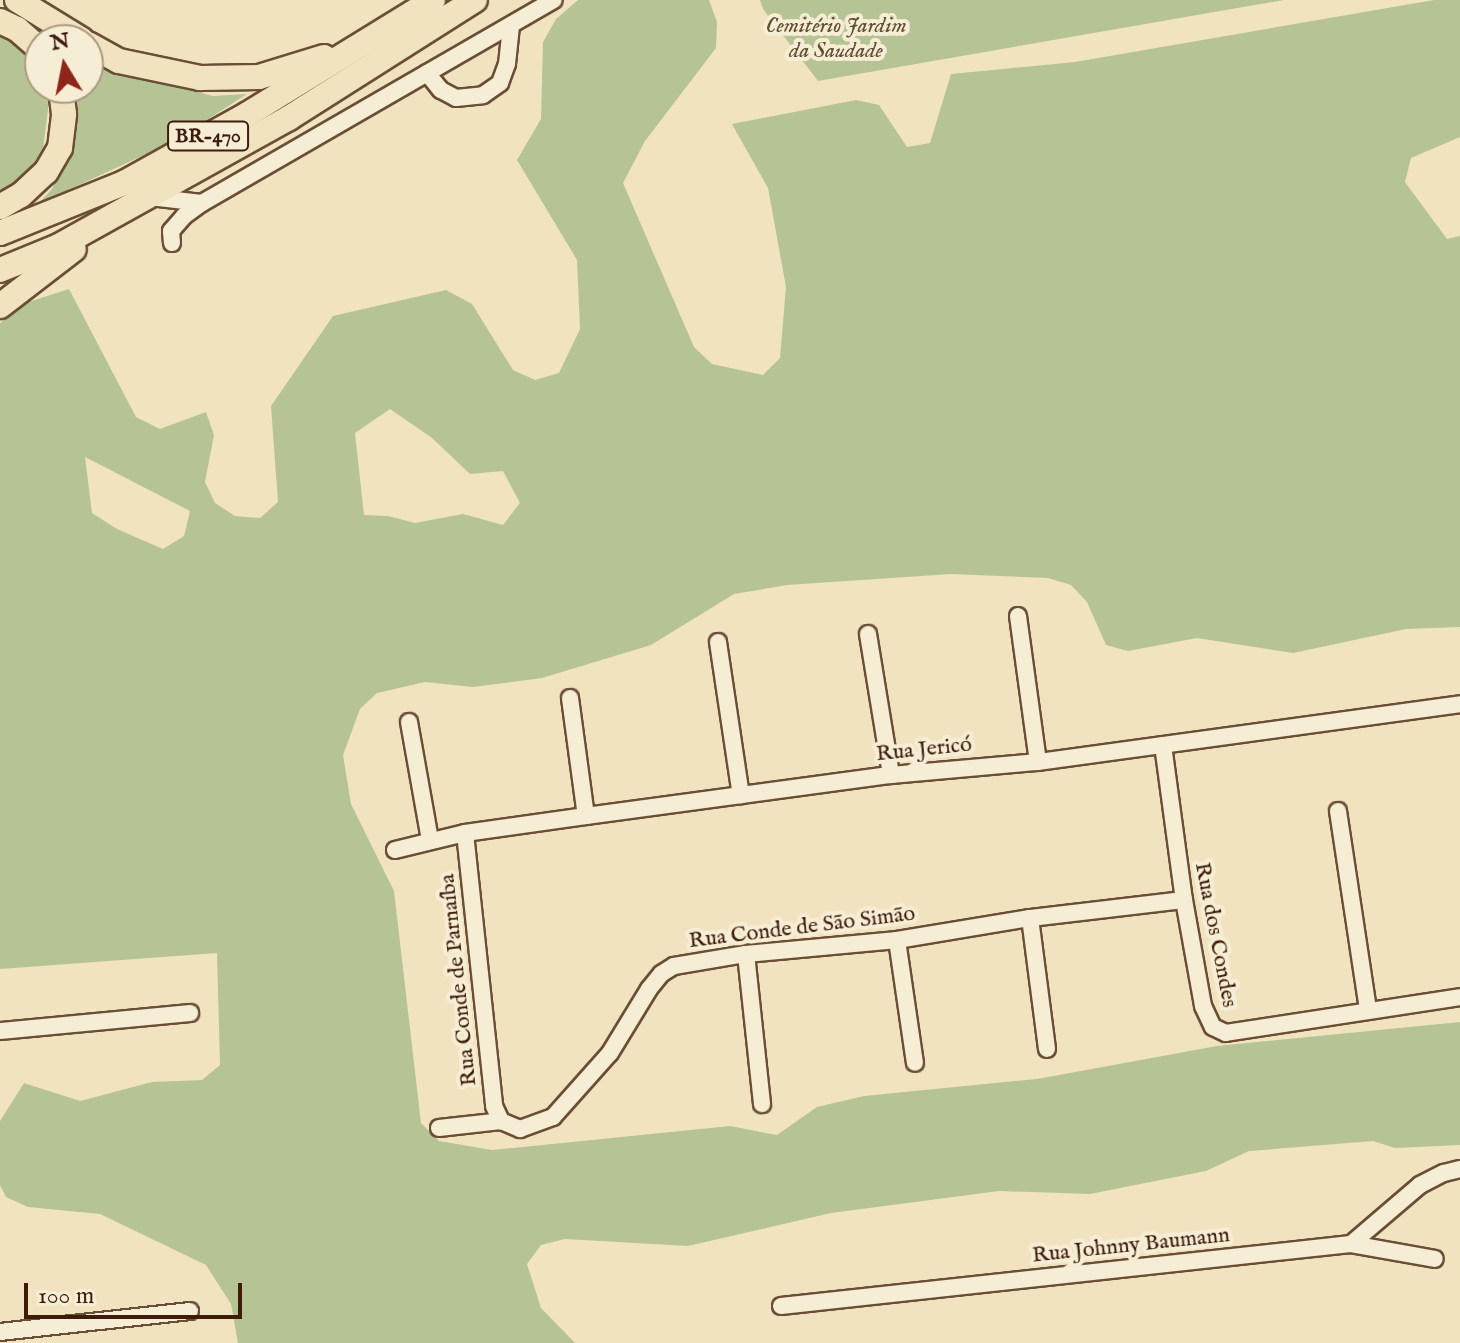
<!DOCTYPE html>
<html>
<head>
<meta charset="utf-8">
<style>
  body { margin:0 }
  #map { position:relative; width:1460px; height:1343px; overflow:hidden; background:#f1e3bf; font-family:"IM FELL English",serif }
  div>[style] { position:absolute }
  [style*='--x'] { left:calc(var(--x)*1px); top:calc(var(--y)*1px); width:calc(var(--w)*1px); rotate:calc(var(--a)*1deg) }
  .green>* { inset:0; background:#b6c495 }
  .roads { filter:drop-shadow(2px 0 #6a4e36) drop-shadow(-2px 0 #6a4e36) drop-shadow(0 2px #6a4e36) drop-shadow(0 -2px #6a4e36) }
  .minor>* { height:16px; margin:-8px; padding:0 8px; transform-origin:8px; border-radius:8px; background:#f6edd5 }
  .highway>* { height:24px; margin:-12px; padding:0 12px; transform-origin:12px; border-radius:12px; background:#f1e3bf }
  span { translate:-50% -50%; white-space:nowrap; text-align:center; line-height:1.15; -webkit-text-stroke:8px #f6edd5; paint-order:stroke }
  .shield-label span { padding:2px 6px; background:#f6edd5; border:2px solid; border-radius:6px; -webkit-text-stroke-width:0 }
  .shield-label { font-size:20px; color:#3d1c09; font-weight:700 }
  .park-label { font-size:22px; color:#614e33; font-style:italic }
  .street-label { font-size:22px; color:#3d1c09 }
  .north { position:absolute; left:24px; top:24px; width:80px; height:80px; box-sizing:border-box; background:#f6edd5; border:2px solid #ac9983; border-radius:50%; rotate:350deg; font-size:22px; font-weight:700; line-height:32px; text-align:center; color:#3d1c09 }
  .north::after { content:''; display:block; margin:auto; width:28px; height:36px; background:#8f2418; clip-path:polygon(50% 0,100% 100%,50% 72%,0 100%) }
  .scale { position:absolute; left:24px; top:1283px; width:218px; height:36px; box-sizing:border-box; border:4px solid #3d1c09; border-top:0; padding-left:10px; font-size:24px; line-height:28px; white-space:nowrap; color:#3d1c09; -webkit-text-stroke:6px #f6edd5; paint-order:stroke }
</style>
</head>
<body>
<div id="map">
  <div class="green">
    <i style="clip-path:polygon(evenodd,578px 0,709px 0,717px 22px,716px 48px,645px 141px,623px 183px,694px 347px,712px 364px,763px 375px,780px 358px,786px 287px,768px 188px,732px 124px,856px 100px,879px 105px,907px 147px,930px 143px,951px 74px,1075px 62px,1434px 0,1460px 0,1460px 137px,1411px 158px,1405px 182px,1447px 239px,1460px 236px,1460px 627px,1406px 629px,1293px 653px,1197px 638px,1128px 651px,1106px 645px,1087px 602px,1071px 585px,1048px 578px,951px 574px,787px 585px,734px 594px,651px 645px,542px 678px,473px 687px,425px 682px,377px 693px,360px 709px,343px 755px,351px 804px,394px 891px,421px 1123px,439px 1141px,492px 1150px,730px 1126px,777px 1135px,817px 1107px,864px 1096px,1037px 1079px,1217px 1046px,1460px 1022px,1460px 1145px,1395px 1148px,1373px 1141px,1249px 1151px,1206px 1171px,1090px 1194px,999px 1191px,831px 1213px,688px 1246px,565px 1239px,541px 1245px,527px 1264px,541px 1308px,575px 1343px,238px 1343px,231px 1304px,206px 1265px,100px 1214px,28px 1207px,6px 1197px,0 1185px,0 1121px,24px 1083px,80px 1101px,152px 1082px,202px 1080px,220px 1065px,217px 953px,0 969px,0 323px,22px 304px,69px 289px,136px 417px,160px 429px,206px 412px,214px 435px,205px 482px,215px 503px,235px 516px,260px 518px,278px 502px,271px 406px,333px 316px,446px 290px,472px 304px,513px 370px,535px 380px,559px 373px,580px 329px,577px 260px,517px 160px,541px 119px,543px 42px,556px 19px,578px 0,390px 409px,432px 438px,470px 474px,503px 471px,520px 503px,503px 525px,463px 514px,415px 523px,388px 516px,364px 515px,355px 433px,390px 409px,578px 0,85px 457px,190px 511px,184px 536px,163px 549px,117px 529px,92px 513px,85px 457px)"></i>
    <i style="clip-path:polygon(760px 0,1284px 0,818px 81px,763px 9px)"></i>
    <i style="clip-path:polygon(0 35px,28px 48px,40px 65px,40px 88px,46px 88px,49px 102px,43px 149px,25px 180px,0 197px)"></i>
    <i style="clip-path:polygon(88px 54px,127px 74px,213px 96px,247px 94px,174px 141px,38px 204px,52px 189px,70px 146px,69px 88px,88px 88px)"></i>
  </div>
  <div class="roads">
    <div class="minor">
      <i style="--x:427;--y:73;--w:22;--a:51"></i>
      <i style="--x:441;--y:90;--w:17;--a:28"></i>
      <i style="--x:456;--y:98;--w:27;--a:-6"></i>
      <i style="--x:483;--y:95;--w:21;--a:-35"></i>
      <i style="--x:500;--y:83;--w:20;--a:-70"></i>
      <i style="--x:507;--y:64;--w:39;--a:-84"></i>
      <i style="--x:150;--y:197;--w:52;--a:6.6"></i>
      <i style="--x:172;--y:243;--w:12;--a:-95"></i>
      <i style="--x:171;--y:231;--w:20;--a:-49"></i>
      <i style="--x:184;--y:216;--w:22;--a:-36"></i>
      <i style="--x:202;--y:203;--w:406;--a:-30"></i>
      <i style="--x:1018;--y:616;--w:147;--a:82.2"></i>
      <i style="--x:868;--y:634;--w:143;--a:80.7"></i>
      <i style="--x:718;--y:642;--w:155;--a:81.5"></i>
      <i style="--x:570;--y:698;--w:119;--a:82.3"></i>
      <i style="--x:409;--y:722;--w:120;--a:79.9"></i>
      <i style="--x:1163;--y:745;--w:156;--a:82.3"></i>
      <i style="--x:1184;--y:900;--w:108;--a:79.8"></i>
      <i style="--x:1203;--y:1006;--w:23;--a:65"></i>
      <i style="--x:1213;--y:1027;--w:14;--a:25"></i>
      <i style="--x:1226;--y:1033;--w:237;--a:-8.7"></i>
      <i style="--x:1338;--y:811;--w:201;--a:81.4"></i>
      <i style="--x:465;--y:833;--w:275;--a:83.9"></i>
      <i style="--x:494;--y:1106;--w:17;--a:65"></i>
      <i style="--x:395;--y:850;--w:72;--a:-13.7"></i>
      <i style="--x:465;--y:833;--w:122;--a:-8"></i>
      <i style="--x:586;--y:816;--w:308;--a:-7.7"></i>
      <i style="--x:891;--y:775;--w:148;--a:-5.1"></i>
      <i style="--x:1038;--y:762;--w:426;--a:-7.8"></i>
      <i style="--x:1030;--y:918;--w:132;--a:82.6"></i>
      <i style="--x:897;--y:940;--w:124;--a:81.7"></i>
      <i style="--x:746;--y:954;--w:151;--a:83.9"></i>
      <i style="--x:0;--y:1031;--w:191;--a:-5.4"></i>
      <i style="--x:439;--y:1128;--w:62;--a:-6.4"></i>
      <i style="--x:501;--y:1121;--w:21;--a:23"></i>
      <i style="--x:520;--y:1129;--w:35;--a:-20"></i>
      <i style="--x:553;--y:1117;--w:86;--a:-48.3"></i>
      <i style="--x:610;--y:1053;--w:75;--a:-58.6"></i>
      <i style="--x:649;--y:989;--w:19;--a:-51"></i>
      <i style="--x:661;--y:974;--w:15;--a:-32"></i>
      <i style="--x:674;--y:966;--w:73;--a:-9.5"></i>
      <i style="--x:746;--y:954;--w:152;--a:-5.3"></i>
      <i style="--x:897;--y:940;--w:135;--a:-9.4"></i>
      <i style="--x:1030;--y:918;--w:155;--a:-6.7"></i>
      <i style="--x:1351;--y:1244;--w:85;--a:10.1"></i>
      <i style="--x:781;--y:1306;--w:573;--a:-6.21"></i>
      <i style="--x:1351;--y:1244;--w:91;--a:-40.5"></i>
      <i style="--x:1420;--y:1185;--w:27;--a:-27"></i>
      <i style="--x:1444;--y:1173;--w:16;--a:-14"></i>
      <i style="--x:0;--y:1332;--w:191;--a:-6.3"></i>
    </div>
    <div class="highway">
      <i style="--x:17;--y:0;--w:76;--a:31.6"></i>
      <i style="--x:0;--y:21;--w:19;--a:25"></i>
      <i style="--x:17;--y:29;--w:30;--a:41"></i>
      <i style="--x:88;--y:44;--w:35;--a:29"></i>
      <i style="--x:119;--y:61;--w:83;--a:11.9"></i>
      <i style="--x:200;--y:78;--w:59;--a:-1"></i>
      <i style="--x:259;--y:77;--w:68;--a:-17.1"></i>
      <i style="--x:0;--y:207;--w:24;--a:-30"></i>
      <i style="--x:21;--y:195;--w:34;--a:-43"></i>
      <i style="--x:46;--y:172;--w:28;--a:-60"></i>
      <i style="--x:60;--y:148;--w:34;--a:-83"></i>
      <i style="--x:64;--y:114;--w:26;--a:-97"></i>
      <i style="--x:0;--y:233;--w:134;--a:-22"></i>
      <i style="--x:124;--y:183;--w:142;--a:-29.1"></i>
      <i style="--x:248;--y:114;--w:217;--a:-31.6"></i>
      <i style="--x:0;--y:270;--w:64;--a:-22.1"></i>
      <i style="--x:59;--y:246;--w:263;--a:-29.1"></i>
      <i style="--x:289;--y:118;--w:220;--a:-32.4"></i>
      <i style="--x:0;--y:306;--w:93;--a:-37.6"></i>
    </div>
  </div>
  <div class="shield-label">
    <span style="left:208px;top:136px">BR-470</span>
  </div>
  <div class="park-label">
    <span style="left:836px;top:39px">Cemitério Jardim<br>da Saudade</span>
  </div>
  <div class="street-label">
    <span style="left:924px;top:750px;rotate:-6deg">Rua Jericó</span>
    <span style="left:802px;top:928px;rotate:-7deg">Rua Conde de São Simão</span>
    <span style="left:1215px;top:935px;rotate:79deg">Rua dos Condes</span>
    <span style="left:459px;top:980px;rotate:-96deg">Rua Conde de Parnaíba</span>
    <span style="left:1131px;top:1246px;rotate:-6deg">Rua Johnny Baumann</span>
  </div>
  <div class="north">N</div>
  <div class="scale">100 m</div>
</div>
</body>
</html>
